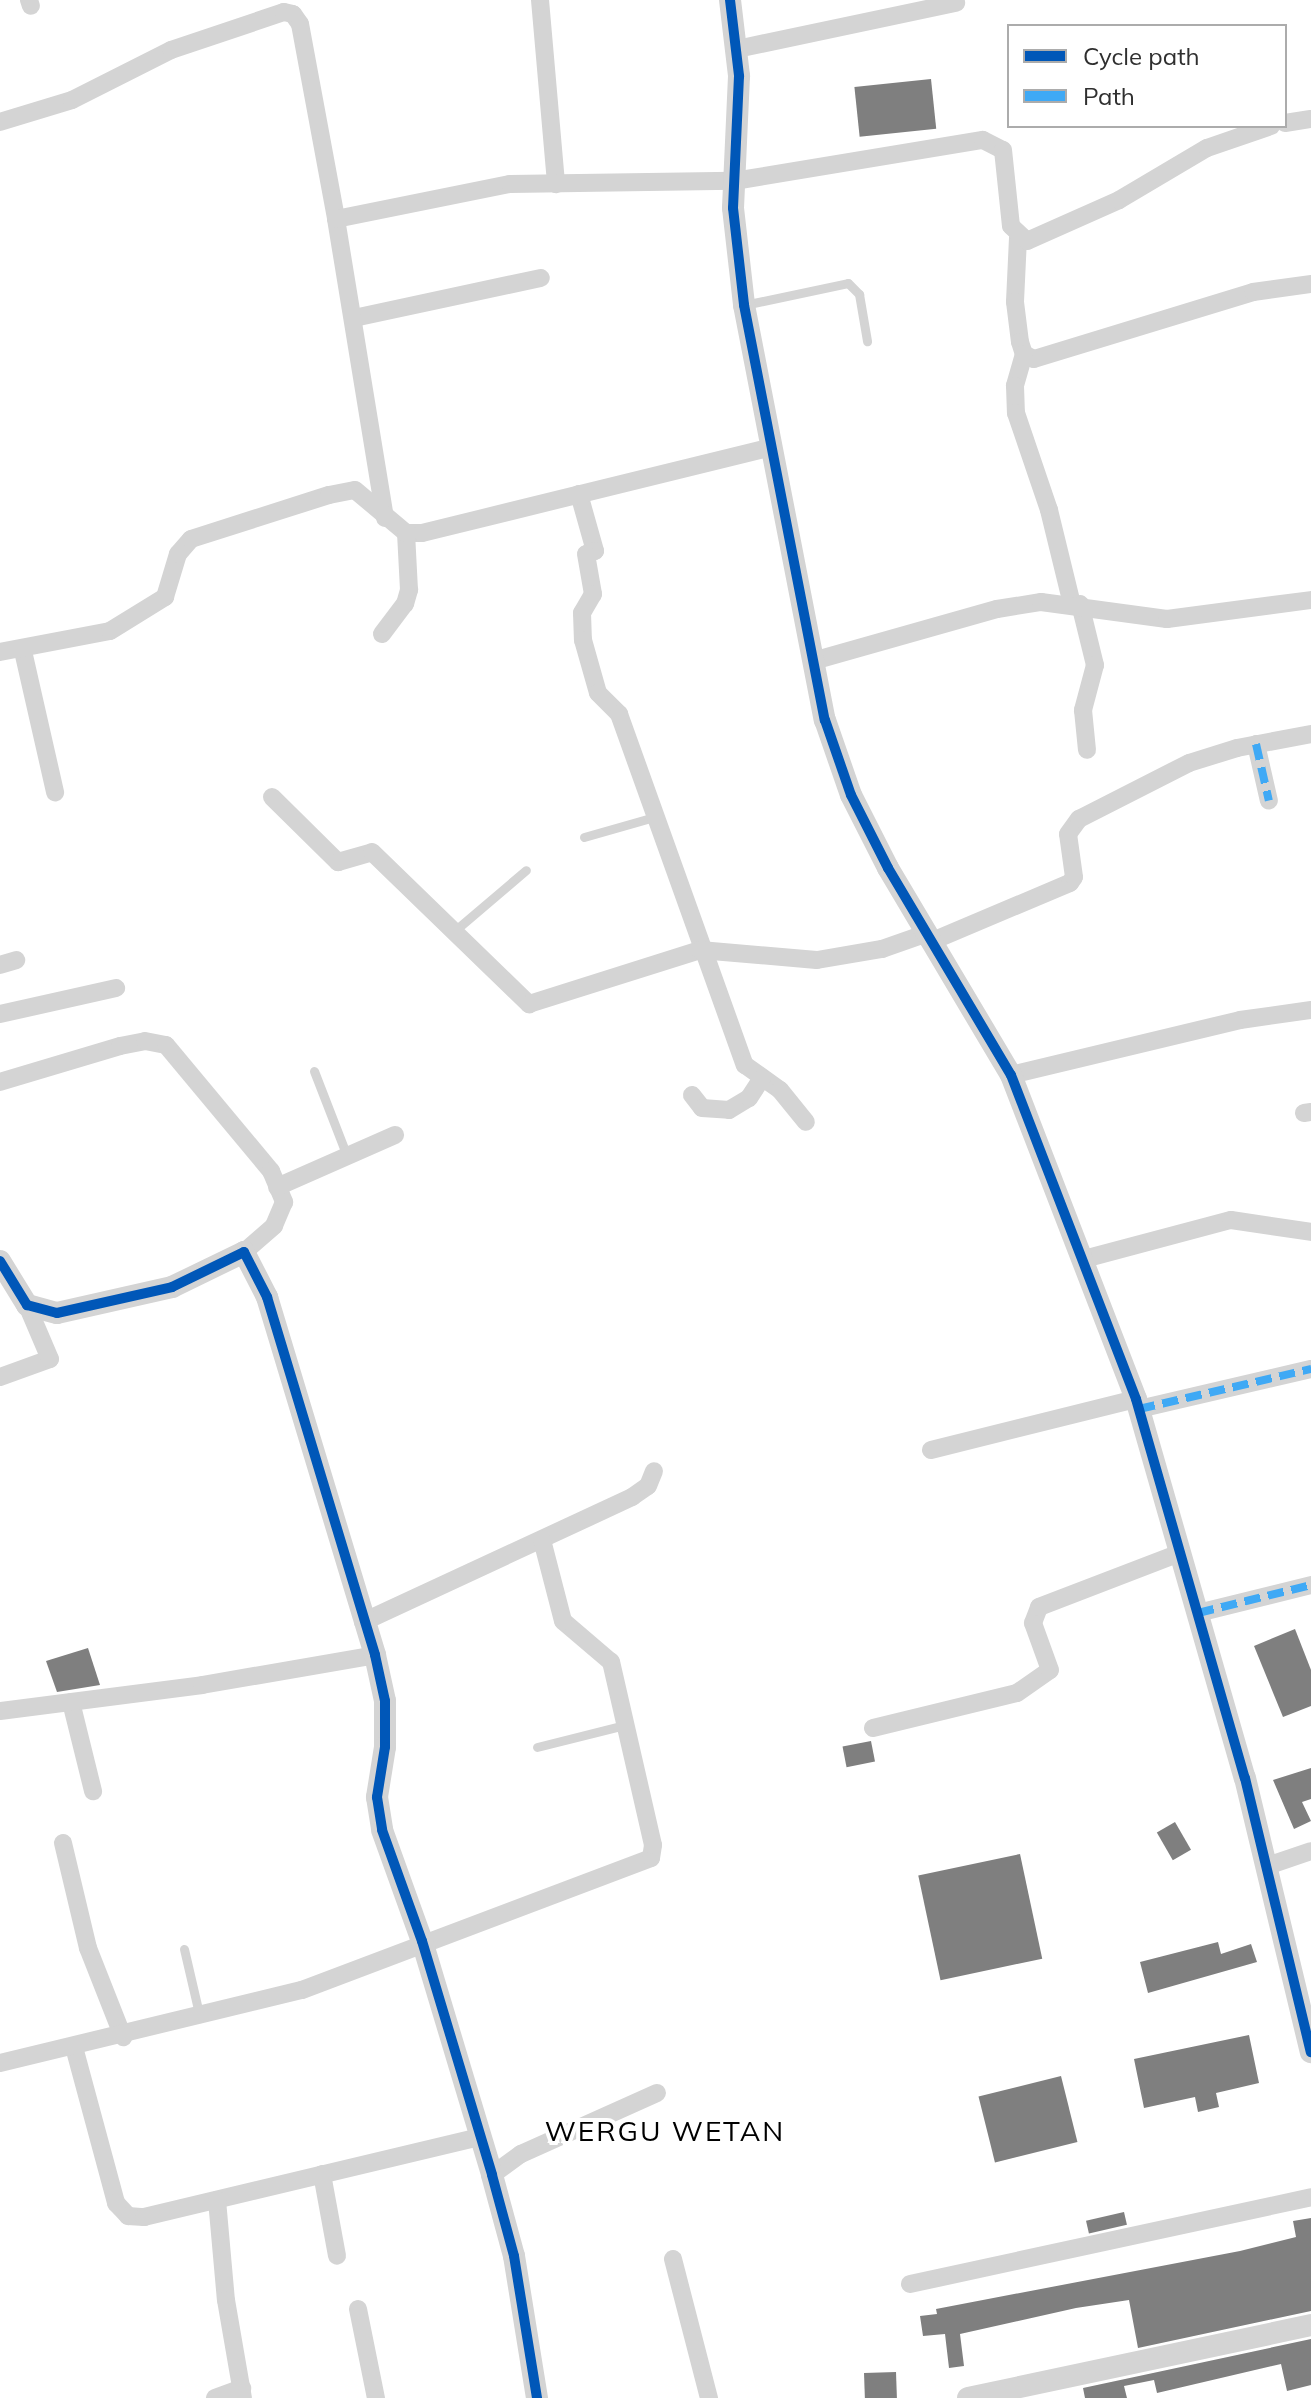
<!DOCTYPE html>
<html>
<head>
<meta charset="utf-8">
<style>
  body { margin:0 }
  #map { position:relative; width:1311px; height:2398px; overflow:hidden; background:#fff; font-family:Mulish,sans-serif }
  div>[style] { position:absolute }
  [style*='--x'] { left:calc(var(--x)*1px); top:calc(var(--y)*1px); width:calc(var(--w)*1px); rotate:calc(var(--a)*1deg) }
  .building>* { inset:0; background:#7f7f7f; transform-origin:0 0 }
  .service>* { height:9px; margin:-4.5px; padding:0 4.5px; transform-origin:4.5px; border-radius:4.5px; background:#d4d4d4 }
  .minor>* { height:18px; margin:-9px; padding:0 9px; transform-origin:9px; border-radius:9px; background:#d4d4d4 }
  .tertiary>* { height:22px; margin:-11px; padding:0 11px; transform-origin:11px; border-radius:11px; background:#d4d4d4 }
  .quiet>* { height:8px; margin-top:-4px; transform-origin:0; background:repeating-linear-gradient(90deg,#3fa9f5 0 16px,transparent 0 24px) }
  .cycleway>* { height:10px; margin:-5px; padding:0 5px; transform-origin:5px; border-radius:5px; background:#0057b8 }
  span { translate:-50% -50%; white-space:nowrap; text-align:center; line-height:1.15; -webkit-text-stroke:8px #fff; paint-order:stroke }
  .quarter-label { font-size:28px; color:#000; letter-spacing:2px }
  .legend { position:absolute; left:1007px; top:24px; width:280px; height:104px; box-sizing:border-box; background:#fff; border:2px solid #acacac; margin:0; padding:10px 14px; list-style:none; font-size:24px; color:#2f2f2f }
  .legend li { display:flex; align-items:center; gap:16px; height:40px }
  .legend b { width:40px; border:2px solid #acacac }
</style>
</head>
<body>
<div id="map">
  <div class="building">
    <i style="left:931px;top:79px;width:50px;height:77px;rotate:84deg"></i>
    <i style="clip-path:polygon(1295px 1629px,1311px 1670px,1311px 1706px,1283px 1717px,1254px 1646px)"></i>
    <i style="clip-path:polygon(88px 1648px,100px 1685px,57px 1692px,46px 1661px)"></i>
    <i style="left:871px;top:1741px;width:21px;height:29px;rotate:79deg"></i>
    <i style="clip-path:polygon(1311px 1768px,1311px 1799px,1302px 1802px,1311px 1821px,1294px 1829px,1273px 1780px)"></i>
    <i style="left:1175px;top:1822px;width:32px;height:21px;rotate:60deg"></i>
    <i style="left:1020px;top:1854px;width:107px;height:104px;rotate:78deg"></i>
    <i style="clip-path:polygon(1218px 1942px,1221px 1954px,1251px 1944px,1257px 1962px,1148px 1993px,1140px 1962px)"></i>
    <i style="clip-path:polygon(1249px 2035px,1259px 2083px,1216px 2093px,1219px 2107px,1198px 2112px,1195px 2097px,1144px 2108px,1134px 2059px)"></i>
    <i style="left:1061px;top:2076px;width:68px;height:85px;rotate:76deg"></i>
    <i style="left:1124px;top:2212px;width:13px;height:39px;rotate:77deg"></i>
    <i style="clip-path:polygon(1311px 2218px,1311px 2311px,1138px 2348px,1129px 2300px,1076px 2308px,960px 2334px,964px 2366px,949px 2368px,945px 2334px,923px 2336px,920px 2316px,937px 2314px,936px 2309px,1240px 2251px,1296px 2237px,1293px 2221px)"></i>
    <i style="clip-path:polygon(1311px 2339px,1311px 2385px,1287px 2391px,1281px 2364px,1157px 2393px,1154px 2380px,1124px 2386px,1127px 2398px,1085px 2398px,1083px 2388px)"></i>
    <i style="left:896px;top:2372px;width:26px;height:32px;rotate:88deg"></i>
  </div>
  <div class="service">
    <i style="--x:744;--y:305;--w:106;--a:-11.9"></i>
    <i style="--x:848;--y:283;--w:16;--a:45"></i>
    <i style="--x:859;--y:294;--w:48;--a:80.3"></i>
    <i style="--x:584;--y:837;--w:73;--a:-15.9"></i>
    <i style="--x:452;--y:933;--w:97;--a:-40.4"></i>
    <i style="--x:314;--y:1071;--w:91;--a:68.8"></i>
    <i style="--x:537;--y:1747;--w:91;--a:-14"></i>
    <i style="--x:184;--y:1949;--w:71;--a:76.9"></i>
  </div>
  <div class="minor">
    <i style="--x:29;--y:0;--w:6;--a:72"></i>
    <i style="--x:540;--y:0;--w:185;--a:85"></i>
    <i style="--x:737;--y:49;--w:224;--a:-11.9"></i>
    <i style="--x:0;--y:122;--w:75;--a:-17"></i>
    <i style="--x:72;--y:100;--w:111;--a:-26.8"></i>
    <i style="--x:171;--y:50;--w:119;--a:-18.6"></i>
    <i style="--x:284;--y:12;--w:9;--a:13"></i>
    <i style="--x:293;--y:14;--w:12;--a:55"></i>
    <i style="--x:300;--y:24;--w:198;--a:79.5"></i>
    <i style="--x:1285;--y:123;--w:26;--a:-9"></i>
    <i style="--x:1018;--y:238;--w:64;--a:92.7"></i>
    <i style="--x:1015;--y:302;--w:40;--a:82.9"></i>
    <i style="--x:1020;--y:342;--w:13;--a:72"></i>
    <i style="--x:1024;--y:354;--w:11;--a:27"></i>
    <i style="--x:1034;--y:359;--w:229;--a:-17"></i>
    <i style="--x:1253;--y:292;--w:59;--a:-7.9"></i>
    <i style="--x:354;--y:318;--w:191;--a:-12.1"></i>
    <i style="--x:1024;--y:354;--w:33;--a:106"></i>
    <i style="--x:1015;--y:386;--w:27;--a:88"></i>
    <i style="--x:1016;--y:413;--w:102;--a:71.2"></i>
    <i style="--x:1049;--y:510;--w:97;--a:76.3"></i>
    <i style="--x:579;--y:494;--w:59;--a:74.3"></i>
    <i style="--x:595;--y:551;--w:9;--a:162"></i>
    <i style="--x:586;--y:554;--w:41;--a:80.1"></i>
    <i style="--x:593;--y:594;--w:22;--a:120"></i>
    <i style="--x:582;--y:613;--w:27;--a:88"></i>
    <i style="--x:583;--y:640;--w:55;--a:74.2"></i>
    <i style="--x:598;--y:693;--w:30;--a:45"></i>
    <i style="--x:619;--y:714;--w:373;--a:70.3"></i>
    <i style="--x:745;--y:1065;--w:43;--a:35.5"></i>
    <i style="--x:780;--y:1090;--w:41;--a:50.9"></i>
    <i style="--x:385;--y:518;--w:303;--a:-99.3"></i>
    <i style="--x:336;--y:219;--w:177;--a:-11.4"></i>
    <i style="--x:510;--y:184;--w:224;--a:-0.8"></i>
    <i style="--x:734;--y:181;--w:252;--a:-9.4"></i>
    <i style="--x:983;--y:140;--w:22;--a:27"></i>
    <i style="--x:1003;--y:150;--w:76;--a:84"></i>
    <i style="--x:1011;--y:226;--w:22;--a:43"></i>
    <i style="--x:1027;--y:241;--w:101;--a:-24"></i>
    <i style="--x:1119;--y:200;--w:102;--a:-30.6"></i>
    <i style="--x:1207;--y:148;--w:68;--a:-19"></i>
    <i style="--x:1080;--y:604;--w:63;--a:76.2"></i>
    <i style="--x:1095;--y:665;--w:47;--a:104.9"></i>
    <i style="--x:1083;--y:710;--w:40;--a:84.3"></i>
    <i style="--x:382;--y:634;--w:38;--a:-53"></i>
    <i style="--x:405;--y:604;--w:15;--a:-74"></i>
    <i style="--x:409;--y:590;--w:57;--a:-93"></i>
    <i style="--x:23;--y:651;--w:145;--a:77.2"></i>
    <i style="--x:0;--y:652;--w:112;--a:-10.8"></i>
    <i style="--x:110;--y:631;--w:65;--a:-31.7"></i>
    <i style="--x:165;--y:597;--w:45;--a:-73.2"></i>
    <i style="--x:178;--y:554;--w:20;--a:-49"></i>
    <i style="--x:191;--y:539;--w:145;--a:-17.7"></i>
    <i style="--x:329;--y:495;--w:26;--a:-11"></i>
    <i style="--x:355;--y:490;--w:67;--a:40.1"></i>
    <i style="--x:406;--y:533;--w:16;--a:0"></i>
    <i style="--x:422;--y:533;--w:361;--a:-13.8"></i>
    <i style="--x:813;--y:661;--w:191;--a:-15.8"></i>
    <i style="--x:997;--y:609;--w:45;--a:-9"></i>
    <i style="--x:1041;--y:602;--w:127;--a:7.7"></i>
    <i style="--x:1167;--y:619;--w:145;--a:-7.5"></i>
    <i style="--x:1256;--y:744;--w:58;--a:77.2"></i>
    <i style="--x:272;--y:797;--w:93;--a:44.6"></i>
    <i style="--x:338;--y:862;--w:35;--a:-16"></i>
    <i style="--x:372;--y:852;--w:219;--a:44.1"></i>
    <i style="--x:529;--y:1004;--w:179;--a:-17.5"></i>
    <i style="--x:700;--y:950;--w:117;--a:4.9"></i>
    <i style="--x:817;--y:960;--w:66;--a:-9.6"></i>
    <i style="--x:882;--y:949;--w:46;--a:-19.2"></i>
    <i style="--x:930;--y:942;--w:152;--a:-22.9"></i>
    <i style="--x:1070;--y:883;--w:7;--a:-56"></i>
    <i style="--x:1074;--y:877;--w:43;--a:-97.9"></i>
    <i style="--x:1068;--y:834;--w:19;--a:-54"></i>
    <i style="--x:1079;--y:819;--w:123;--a:-27"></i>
    <i style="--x:1189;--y:763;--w:50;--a:-17.4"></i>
    <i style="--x:1237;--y:748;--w:75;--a:-10.7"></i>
    <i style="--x:0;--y:965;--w:17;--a:-17"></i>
    <i style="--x:0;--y:1014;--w:119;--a:-12.6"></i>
    <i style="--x:1011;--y:1075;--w:236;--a:-13.5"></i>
    <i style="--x:1240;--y:1020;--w:72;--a:-8"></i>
    <i style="--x:0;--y:1082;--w:125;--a:-16.7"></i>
    <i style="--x:120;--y:1046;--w:25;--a:-11"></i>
    <i style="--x:145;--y:1041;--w:21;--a:11"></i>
    <i style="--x:166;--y:1045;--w:164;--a:50.2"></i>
    <i style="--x:271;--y:1171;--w:34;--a:67"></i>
    <i style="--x:284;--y:1202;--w:26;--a:113"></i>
    <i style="--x:274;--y:1226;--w:40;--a:139"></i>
    <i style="--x:692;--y:1095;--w:16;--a:52"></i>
    <i style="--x:702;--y:1108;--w:27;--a:4"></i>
    <i style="--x:729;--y:1110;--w:23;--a:-31"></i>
    <i style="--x:749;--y:1098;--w:24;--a:-57"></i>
    <i style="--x:1304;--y:1113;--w:7;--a:-8"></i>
    <i style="--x:277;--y:1187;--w:129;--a:-23.8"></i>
    <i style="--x:1084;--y:1259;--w:152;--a:-14.9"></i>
    <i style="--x:1231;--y:1220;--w:81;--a:8.5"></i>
    <i style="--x:0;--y:1377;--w:53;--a:-19.8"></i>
    <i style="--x:50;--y:1359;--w:59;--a:-113.1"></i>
    <i style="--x:1139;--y:1409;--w:177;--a:-13.1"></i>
    <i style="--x:931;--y:1450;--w:211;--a:-14"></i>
    <i style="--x:1198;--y:1613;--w:116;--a:-13.9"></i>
    <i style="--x:363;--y:1622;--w:297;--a:-24.9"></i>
    <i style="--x:632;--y:1497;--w:19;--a:-35"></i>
    <i style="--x:648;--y:1486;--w:16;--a:-68"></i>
    <i style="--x:71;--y:1702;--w:92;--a:76.1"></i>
    <i style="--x:0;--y:1711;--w:204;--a:-7.3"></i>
    <i style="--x:202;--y:1685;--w:176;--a:-9.8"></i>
    <i style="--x:873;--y:1728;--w:148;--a:-13.7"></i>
    <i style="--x:1017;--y:1693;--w:40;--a:-34.9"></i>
    <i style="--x:1050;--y:1670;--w:50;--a:-109.9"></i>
    <i style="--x:1033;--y:1623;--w:17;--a:-69"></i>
    <i style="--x:1039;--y:1607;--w:151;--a:-21"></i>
    <i style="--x:63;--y:1843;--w:108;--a:76.6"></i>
    <i style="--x:88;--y:1948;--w:96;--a:68.5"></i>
    <i style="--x:1267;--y:1866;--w:46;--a:-18.8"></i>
    <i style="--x:74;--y:2047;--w:162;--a:74.9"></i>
    <i style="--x:116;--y:2203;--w:18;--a:47"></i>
    <i style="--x:128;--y:2216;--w:16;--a:4"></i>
    <i style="--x:144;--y:2217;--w:346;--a:-13.4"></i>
    <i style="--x:0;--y:2063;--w:311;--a:-13.6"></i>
    <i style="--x:302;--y:1990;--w:373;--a:-20.7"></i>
    <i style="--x:651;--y:1858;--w:13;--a:-81"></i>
    <i style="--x:653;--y:1845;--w:188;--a:-102.9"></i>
    <i style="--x:611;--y:1662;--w:63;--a:-139.5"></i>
    <i style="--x:563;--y:1621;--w:84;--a:-104.5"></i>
    <i style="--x:322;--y:2174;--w:83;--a:79.6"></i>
    <i style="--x:492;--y:2175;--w:36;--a:-36"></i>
    <i style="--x:521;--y:2154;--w:149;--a:-24.2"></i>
    <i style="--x:217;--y:2200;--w:100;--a:84.9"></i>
    <i style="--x:226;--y:2300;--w:99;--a:80.2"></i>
    <i style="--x:673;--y:2259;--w:144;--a:75.5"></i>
    <i style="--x:910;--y:2284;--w:410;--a:-12.2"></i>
    <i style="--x:358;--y:2309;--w:91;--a:78.6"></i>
    <i style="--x:215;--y:2398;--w:29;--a:-20"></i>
  </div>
  <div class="tertiary">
    <i style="--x:730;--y:0;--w:77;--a:83.2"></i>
    <i style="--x:739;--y:76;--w:132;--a:92.6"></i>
    <i style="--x:733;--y:208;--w:98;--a:83.5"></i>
    <i style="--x:744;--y:305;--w:423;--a:79"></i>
    <i style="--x:825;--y:720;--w:79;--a:70.9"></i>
    <i style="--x:851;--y:795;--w:82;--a:63.1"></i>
    <i style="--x:888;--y:868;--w:241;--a:59.3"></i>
    <i style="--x:1011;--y:1075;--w:347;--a:68.9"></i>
    <i style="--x:1136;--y:1399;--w:394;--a:74"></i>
    <i style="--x:1245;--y:1778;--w:282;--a:76.5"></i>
    <i style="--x:0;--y:1261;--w:52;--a:58.5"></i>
    <i style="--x:27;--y:1305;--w:31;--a:15"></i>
    <i style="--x:57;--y:1313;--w:118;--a:-12.7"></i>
    <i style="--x:172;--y:1287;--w:80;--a:-25.9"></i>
    <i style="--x:244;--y:1252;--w:51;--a:62.9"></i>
    <i style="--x:267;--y:1297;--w:374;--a:73.2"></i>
    <i style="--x:375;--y:1655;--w:47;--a:77.7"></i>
    <i style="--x:385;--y:1701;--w:46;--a:90"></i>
    <i style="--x:385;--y:1747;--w:51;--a:99.1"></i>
    <i style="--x:377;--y:1797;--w:33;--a:81"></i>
    <i style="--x:382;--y:1830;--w:118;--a:70.2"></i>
    <i style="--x:422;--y:1941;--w:244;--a:73.3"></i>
    <i style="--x:492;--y:2175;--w:84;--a:74.8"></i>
    <i style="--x:514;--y:2256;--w:144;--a:80.8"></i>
    <i style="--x:968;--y:2398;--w:351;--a:-12"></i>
  </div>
  <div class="quiet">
    <i style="--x:1256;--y:744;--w:58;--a:77.2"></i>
    <i style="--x:1139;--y:1409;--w:177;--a:-13.1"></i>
    <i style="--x:1198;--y:1613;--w:116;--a:-13.9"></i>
  </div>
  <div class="cycleway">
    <i style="--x:730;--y:0;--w:77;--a:83.2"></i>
    <i style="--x:739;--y:76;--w:132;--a:92.6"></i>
    <i style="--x:733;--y:208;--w:98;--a:83.5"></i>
    <i style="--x:744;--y:305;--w:423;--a:79"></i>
    <i style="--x:825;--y:720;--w:79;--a:70.9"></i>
    <i style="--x:851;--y:795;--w:82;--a:63.1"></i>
    <i style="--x:888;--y:868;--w:241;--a:59.3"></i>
    <i style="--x:1011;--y:1075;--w:347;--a:68.9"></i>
    <i style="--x:1136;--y:1399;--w:394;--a:74"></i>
    <i style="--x:1245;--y:1778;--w:282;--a:76.5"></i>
    <i style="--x:0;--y:1261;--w:52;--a:58.5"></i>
    <i style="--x:27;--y:1305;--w:31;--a:15"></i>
    <i style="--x:57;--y:1313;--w:118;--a:-12.7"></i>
    <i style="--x:172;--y:1287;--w:80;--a:-25.9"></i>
    <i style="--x:244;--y:1252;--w:51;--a:62.9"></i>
    <i style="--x:267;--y:1297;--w:374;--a:73.2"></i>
    <i style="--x:375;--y:1655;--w:47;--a:77.7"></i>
    <i style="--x:385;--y:1701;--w:46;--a:90"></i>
    <i style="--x:385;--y:1747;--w:51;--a:99.1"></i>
    <i style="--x:377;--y:1797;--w:33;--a:81"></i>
    <i style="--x:382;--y:1830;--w:118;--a:70.2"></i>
    <i style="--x:422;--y:1941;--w:244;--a:73.3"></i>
    <i style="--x:492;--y:2175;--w:84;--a:74.8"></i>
    <i style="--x:514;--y:2256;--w:144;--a:80.8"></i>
  </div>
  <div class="quarter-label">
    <span style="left:665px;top:2131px">WERGU WETAN</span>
  </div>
  <ul class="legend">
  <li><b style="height:10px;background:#0057b8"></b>Cycle path</li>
  <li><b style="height:10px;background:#3fa9f5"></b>Path</li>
  </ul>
</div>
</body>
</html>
